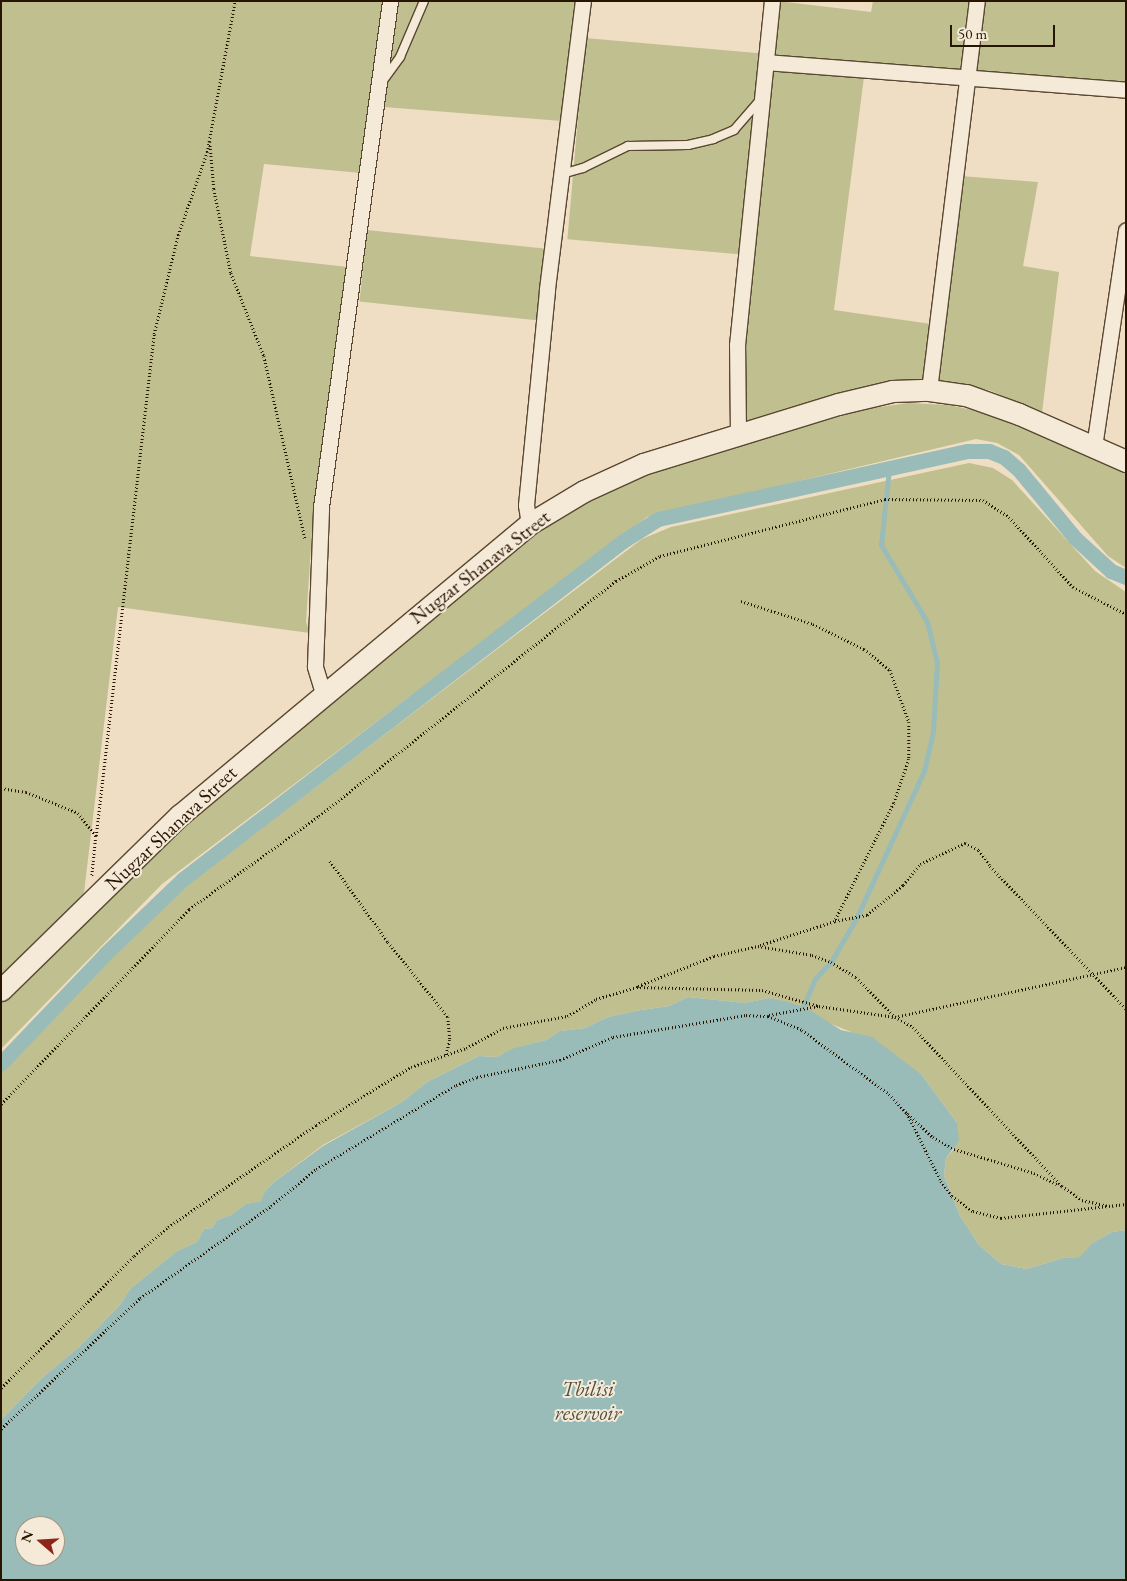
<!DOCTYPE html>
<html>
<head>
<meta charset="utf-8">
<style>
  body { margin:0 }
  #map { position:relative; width:1127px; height:1581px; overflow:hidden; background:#efdec3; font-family:"EB Garamond",serif }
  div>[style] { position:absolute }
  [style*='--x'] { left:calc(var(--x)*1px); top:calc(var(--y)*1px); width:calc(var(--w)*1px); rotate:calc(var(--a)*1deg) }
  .green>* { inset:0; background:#c0bf8f; transform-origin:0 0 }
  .water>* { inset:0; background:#9abcb8 }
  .stream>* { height:4.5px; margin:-2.25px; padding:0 2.25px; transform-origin:2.25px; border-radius:2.25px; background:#9abcb8 }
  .canal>* { height:15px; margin:-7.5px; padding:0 7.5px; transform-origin:7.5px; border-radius:7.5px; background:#9abcb8 }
  .path>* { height:2.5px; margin-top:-1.25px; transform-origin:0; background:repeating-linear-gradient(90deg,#271500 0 1px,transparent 0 3.5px) }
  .roads { filter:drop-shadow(1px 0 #594731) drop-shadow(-1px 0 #594731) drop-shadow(0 1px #594731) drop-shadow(0 -1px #594731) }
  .service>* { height:8px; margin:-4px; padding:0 4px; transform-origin:4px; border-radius:4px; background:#f5ead8 }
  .minor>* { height:15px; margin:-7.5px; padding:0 7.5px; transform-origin:7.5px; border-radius:7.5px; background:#f5ead8 }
  .secondary>* { height:21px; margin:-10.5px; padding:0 10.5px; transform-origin:10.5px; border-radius:10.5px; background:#f5ead8 }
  span { translate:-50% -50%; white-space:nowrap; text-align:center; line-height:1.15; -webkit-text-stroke:4px #f5ead8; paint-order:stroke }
  .street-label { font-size:20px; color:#271500 }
  .water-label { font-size:21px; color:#4f4f40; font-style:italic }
  .frame { position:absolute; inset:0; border:2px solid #271500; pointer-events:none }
  .north { position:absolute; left:15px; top:1516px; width:50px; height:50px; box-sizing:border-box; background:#f5ead8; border:1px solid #a39582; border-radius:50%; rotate:289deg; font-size:14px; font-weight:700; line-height:20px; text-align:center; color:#271500 }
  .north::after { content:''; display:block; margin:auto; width:18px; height:22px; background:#8f2418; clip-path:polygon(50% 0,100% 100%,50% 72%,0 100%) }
  .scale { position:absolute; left:950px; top:25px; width:105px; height:22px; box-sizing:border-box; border:2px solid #271500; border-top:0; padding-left:6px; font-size:15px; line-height:18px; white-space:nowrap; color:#271500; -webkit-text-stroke:4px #f5ead8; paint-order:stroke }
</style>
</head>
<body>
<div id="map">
  <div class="green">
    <i style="clip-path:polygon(1px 1px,384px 1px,361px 173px,264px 164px,250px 256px,348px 267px,314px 502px,306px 622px,310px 633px,118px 607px,84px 893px,79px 902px,1px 981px)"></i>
    <i style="clip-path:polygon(397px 1px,578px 1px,562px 121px,384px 107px)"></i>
    <i style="clip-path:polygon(777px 1px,871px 12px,873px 1px,970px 1px,963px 72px,772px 56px)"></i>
    <i style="clip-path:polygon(981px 1px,1126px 1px,1126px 86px,973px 73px)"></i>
    <i style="left:585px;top:38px;width:178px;height:202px;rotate:5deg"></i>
    <i style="clip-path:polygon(771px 68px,864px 77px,834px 310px,931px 324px,923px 379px,887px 381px,745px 425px,743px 344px)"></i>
    <i style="clip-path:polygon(960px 176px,1038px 182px,1023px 266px,1059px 272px,1042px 413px,989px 390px,935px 382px)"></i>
    <i style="left:367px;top:230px;width:178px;height:72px;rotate:6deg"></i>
    <i style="clip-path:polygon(908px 403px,948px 405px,983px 412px,1126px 471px,1126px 568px,1108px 556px,1019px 455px,997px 443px,976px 439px,647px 517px,162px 884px,1px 1049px,1px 1002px,170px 834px,503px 557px,553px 520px,596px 494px,638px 474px,866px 409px)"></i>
    <i style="clip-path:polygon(969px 463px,993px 468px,1012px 480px,1095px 571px,1126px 592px,1126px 1230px,1112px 1232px,1092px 1243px,1081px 1257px,1063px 1258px,1027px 1269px,1001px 1264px,979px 1245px,960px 1216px,944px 1176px,946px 1158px,954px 1149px,957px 1123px,922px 1075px,851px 1032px,824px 1021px,808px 1009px,769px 998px,745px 1003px,688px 997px,669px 1006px,641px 1010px,608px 1017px,585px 1028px,560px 1031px,546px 1040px,515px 1048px,497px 1057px,479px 1056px,427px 1082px,402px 1102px,323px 1145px,274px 1182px,265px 1191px,262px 1201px,246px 1204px,231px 1215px,217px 1220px,212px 1228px,204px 1229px,197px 1242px,177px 1251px,130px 1289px,120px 1305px,79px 1347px,43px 1377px,1px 1420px,1px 1070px,175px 894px,642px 539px,671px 527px)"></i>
  </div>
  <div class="water">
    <i style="clip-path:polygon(evenodd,688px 997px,745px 1003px,769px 998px,788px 1002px,808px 1009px,841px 1030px,872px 1037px,922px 1075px,957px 1123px,959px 1141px,946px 1158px,944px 1176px,960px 1216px,979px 1245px,1001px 1264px,1027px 1269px,1063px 1258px,1080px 1257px,1092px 1243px,1112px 1232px,1126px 1230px,1126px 1580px,1px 1580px,1px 1420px,43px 1377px,79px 1347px,120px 1305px,130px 1289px,177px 1251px,197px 1242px,204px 1229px,212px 1228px,217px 1220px,231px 1215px,246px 1204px,261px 1201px,265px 1191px,274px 1182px,323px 1146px,402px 1102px,427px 1082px,479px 1056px,497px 1057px,514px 1048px,546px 1040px,560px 1031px,585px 1028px,608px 1017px,641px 1010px,669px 1006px,688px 997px,25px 1526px,55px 1526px,55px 1556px,25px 1556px,25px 1526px)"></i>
  </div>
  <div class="stream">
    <i style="--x:801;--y:1012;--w:36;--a:-67"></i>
    <i style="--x:815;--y:979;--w:23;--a:-47"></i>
    <i style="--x:831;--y:962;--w:50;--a:-59.8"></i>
    <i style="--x:856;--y:919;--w:163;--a:-65.3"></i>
    <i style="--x:924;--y:771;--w:40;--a:-77"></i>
    <i style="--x:933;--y:732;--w:69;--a:-86.7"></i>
    <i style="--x:937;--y:663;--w:42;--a:-103.7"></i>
    <i style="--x:927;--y:622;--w:90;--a:-120.9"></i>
    <i style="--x:881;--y:545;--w:76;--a:-84"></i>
  </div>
  <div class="canal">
    <i style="--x:1;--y:1063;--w:151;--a:-46.3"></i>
    <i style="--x:105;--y:954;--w:108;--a:-43.9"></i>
    <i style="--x:183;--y:879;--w:555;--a:-37.53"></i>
    <i style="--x:623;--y:541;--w:41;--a:-32.2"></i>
    <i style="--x:658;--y:519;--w:317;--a:-12.4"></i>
    <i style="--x:968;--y:451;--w:21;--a:0"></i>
    <i style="--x:989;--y:451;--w:16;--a:22"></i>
    <i style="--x:1004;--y:457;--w:20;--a:41"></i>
    <i style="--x:1019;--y:470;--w:88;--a:50.5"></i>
    <i style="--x:1075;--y:538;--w:49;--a:42.5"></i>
    <i style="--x:1111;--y:571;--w:16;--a:22"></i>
  </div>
  <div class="path">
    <i style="--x:210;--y:142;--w:47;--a:85.1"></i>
    <i style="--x:214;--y:189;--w:86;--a:78.6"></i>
    <i style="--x:231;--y:273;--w:89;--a:68.3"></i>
    <i style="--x:264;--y:356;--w:187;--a:77.3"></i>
    <i style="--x:741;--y:601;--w:76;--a:17.7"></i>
    <i style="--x:813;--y:624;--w:57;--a:26.1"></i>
    <i style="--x:864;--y:649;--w:33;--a:39"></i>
    <i style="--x:890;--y:670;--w:55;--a:69.9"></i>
    <i style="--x:909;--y:722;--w:37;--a:90"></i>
    <i style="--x:909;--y:759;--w:46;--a:108.8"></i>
    <i style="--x:894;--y:803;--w:132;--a:116.6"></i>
    <i style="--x:1;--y:788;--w:25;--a:9"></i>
    <i style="--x:26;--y:792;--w:56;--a:22"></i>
    <i style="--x:78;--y:813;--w:29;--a:52"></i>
    <i style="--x:96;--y:836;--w:40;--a:95.7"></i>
    <i style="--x:96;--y:836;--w:505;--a:-83.41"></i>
    <i style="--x:154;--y:334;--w:102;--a:-76.4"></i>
    <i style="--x:178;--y:235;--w:88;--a:-70.7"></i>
    <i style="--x:207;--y:152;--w:154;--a:-79.5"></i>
    <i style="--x:330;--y:861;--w:100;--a:54.4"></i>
    <i style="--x:388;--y:942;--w:96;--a:51.3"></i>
    <i style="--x:448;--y:1017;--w:23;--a:85"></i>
    <i style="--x:450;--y:1040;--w:16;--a:104"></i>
    <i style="--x:760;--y:945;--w:79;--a:-17.7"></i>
    <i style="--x:835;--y:921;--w:33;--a:-11"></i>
    <i style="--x:867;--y:915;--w:47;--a:-39.8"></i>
    <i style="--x:903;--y:885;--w:27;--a:-51"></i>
    <i style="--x:920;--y:864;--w:50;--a:-25"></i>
    <i style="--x:965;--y:843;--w:16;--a:27"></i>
    <i style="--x:979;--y:850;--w:19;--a:55"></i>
    <i style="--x:990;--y:866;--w:197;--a:46.4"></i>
    <i style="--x:638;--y:986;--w:82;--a:-21.5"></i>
    <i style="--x:714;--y:956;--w:45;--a:-12.8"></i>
    <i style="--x:758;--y:946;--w:55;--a:9.5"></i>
    <i style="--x:812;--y:955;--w:20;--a:20"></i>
    <i style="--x:831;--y:962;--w:29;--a:31"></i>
    <i style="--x:856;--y:977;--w:56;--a:45.7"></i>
    <i style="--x:895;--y:1017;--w:236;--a:-12.2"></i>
    <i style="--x:769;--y:1015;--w:50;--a:-10.4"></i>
    <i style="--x:1;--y:1104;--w:271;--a:-46"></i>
    <i style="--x:189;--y:909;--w:160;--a:-35.6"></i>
    <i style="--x:319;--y:816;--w:379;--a:-38.4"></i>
    <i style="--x:616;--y:581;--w:51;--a:-29.6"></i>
    <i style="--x:660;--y:556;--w:232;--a:-14.2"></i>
    <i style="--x:885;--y:499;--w:98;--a:0.6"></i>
    <i style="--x:983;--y:500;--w:31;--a:33"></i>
    <i style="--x:1009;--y:517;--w:95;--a:47.6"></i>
    <i style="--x:1073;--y:587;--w:59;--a:27"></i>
    <i style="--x:908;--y:1114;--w:34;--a:43"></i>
    <i style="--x:933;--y:1137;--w:24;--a:30"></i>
    <i style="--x:954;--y:1149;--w:84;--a:16.7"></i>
    <i style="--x:1034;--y:1173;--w:28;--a:26"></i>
    <i style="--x:1;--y:1388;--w:187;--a:-44.8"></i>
    <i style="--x:134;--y:1256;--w:45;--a:-40.5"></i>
    <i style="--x:168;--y:1227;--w:180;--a:-34.6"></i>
    <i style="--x:316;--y:1125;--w:111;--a:-31.4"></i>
    <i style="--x:411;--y:1067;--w:58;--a:-19.1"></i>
    <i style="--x:466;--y:1048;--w:42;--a:-28.4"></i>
    <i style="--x:503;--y:1028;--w:65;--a:-10.6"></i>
    <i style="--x:567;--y:1016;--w:34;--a:-30"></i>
    <i style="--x:596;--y:999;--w:43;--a:-16.3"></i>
    <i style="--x:637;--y:987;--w:125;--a:1.4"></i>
    <i style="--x:762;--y:990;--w:59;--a:15.7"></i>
    <i style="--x:819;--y:1006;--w:77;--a:8.2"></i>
    <i style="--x:895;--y:1017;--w:21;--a:29"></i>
    <i style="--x:913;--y:1027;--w:218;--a:46.9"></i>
    <i style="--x:1062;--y:1186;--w:24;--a:35"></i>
    <i style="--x:1082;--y:1200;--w:27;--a:13"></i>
    <i style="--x:1;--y:1429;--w:191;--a:-43.3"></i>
    <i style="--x:140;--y:1298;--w:160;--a:-35.1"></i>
    <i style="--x:271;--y:1206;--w:58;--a:-39.4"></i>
    <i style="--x:316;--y:1169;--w:163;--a:-31"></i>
    <i style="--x:456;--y:1085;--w:22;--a:-21"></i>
    <i style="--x:477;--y:1077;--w:85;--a:-11.6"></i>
    <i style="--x:560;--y:1060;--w:58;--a:-23.5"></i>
    <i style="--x:613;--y:1037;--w:135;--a:-9.4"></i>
    <i style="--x:746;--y:1015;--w:22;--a:3"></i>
    <i style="--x:768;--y:1016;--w:37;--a:22"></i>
    <i style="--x:802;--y:1030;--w:108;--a:36.3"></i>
    <i style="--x:889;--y:1094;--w:26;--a:47"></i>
    <i style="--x:907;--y:1113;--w:76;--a:63.4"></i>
    <i style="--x:941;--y:1181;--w:19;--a:54"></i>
    <i style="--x:952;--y:1196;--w:26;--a:36"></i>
    <i style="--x:973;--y:1211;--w:29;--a:14"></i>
    <i style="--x:1001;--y:1218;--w:126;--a:-6.4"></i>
  </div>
  <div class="roads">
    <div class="service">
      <i style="--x:382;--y:82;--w:31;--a:-54"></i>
      <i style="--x:400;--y:57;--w:61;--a:-66.8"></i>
      <i style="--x:562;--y:174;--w:22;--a:-16"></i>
      <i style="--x:583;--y:168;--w:50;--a:-26.1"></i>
      <i style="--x:628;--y:146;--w:60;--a:-1"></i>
      <i style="--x:688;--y:145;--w:26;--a:-13"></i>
      <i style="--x:713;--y:139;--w:23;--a:-23"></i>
      <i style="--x:734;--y:130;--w:40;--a:-49"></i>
    </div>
    <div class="minor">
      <i style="--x:766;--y:62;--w:361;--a:4.4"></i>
      <i style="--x:929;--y:390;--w:392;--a:-83"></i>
      <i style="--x:738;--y:434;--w:89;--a:-90.6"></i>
      <i style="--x:737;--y:345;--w:346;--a:-84.2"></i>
      <i style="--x:1094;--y:447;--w:219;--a:-81.6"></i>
      <i style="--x:529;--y:524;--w:19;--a:-99"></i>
      <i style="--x:526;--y:505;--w:217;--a:-84.4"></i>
      <i style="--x:547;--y:289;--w:290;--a:-82.9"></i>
      <i style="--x:323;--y:693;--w:28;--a:-107"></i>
      <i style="--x:315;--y:666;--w:159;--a:-87.8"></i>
      <i style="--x:321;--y:507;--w:511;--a:-82.23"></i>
    </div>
    <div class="secondary">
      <i style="--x:1;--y:990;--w:250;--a:-44.4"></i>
      <i style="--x:180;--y:815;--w:454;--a:-39.8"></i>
      <i style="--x:529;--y:524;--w:64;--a:-31"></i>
      <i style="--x:584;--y:491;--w:65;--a:-24.6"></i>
      <i style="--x:643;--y:464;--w:204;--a:-17.1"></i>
      <i style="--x:838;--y:404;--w:56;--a:-13.5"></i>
      <i style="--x:892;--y:391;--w:37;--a:-2"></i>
      <i style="--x:929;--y:390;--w:37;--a:8"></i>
      <i style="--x:966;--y:395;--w:56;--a:19.7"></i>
      <i style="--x:1019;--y:414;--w:117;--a:23.7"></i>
    </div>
  </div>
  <div class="street-label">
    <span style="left:480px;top:567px;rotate:-38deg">Nugzar Shanava Street</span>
    <span style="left:171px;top:828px;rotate:-43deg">Nugzar Shanava Street</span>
  </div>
  <div class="water-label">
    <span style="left:588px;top:1401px">Tbilisi<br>reservoir</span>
  </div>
  <div class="frame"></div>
  <div class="north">N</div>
  <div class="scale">50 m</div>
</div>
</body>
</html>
